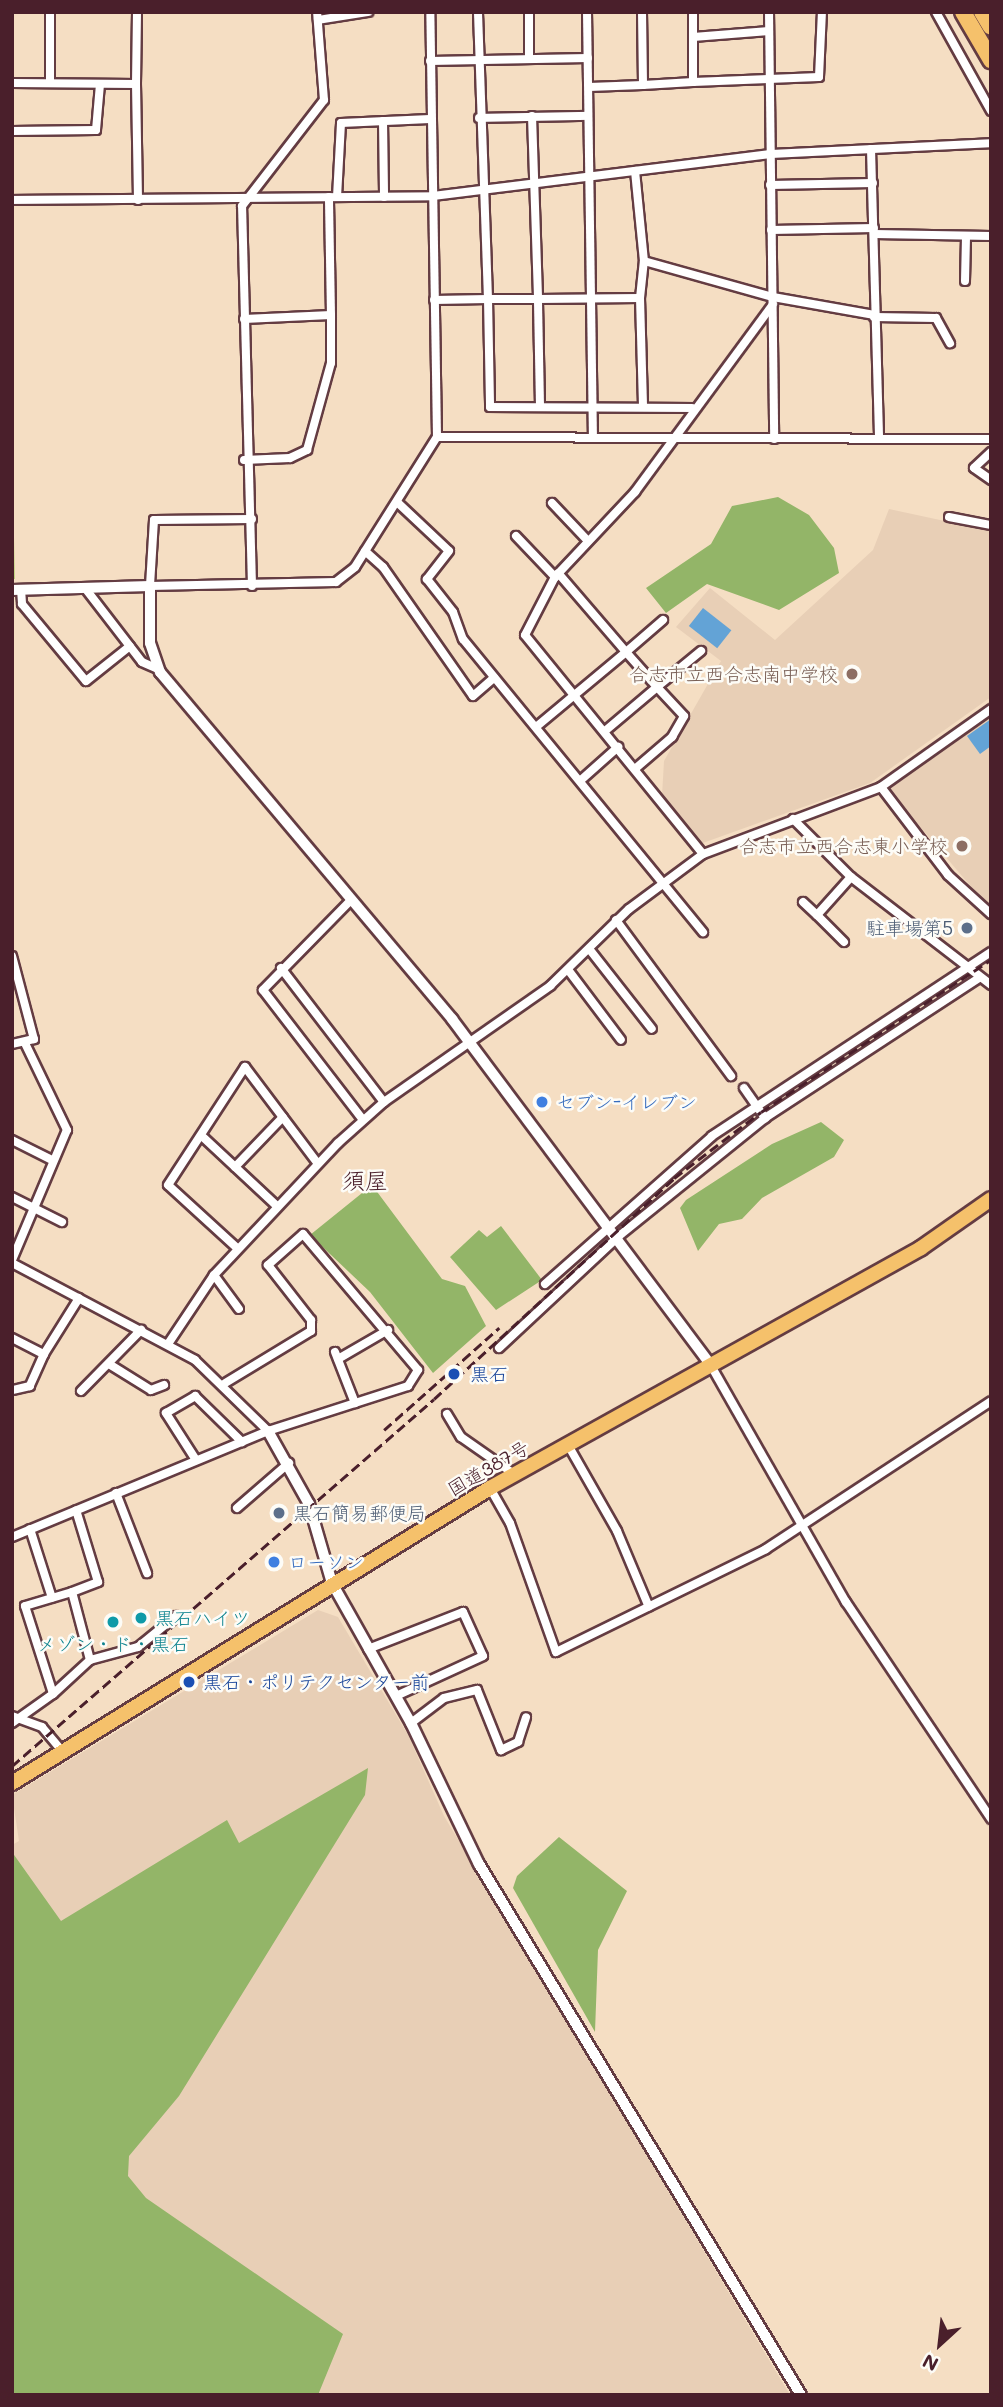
<!DOCTYPE html>
<html>
<head>
<meta charset="utf-8">
<style>
  body { margin:0 }
  #map { position:relative; width:1003px; height:2407px; overflow:hidden; background:#f5dec3; font-family:Mali,"Klee One",sans-serif }
  div>[style] { position:absolute }
  [style*='--x'] { left:calc(var(--x)*1px); top:calc(var(--y)*1px); width:calc(var(--w)*1px); rotate:calc(var(--a)*1deg) }
  .built>* { inset:0; background:#e8cfb6 }
  .green>* { inset:0; background:#bad378 }
  .forest>* { inset:0; background:#93b568 }
  .water>* { inset:0; background:#63a3d6; transform-origin:0 0 }
  .roads { filter:drop-shadow(2px 0 #643c42) drop-shadow(-2px 0 #643c42) drop-shadow(0 2px #643c42) drop-shadow(0 -2px #643c42) }
  .minor>* { height:8px; margin:-4px; padding:0 4px; transform-origin:4px; border-radius:4px; background:#fff }
  .tertiary>* { height:10px; margin:-5px; padding:0 5px; transform-origin:5px; border-radius:5px; background:#fff }
  .trunk>* { height:14px; margin:-7px; padding:0 7px; transform-origin:7px; border-radius:7px; background:#f5c16b }
  .motorway>* { height:16px; margin:-8px; padding:0 8px; transform-origin:8px; border-radius:8px; background:#f5c16b }
  .rail>* { height:2.5px; margin-top:-1.25px; transform-origin:0; background:repeating-linear-gradient(90deg,#4a1f2b 0 10px,transparent 0 15px) }
  .dots>* { width:19px; height:19px; translate:-50% -50%; box-sizing:border-box; border:4px solid #fdfcf7; border-radius:50% }
  span { translate:-50% -50%; white-space:nowrap; text-align:center; line-height:1.15; -webkit-text-stroke:5px #fdfcf7; paint-order:stroke }
  .education-label { font-size:19px; color:#785e54 }
  .right { translate:-100% -50%; text-align:right }
  .service-label { font-size:19px; color:#4e5e75 }
  .left { translate:0 -50%; text-align:left }
  .shop-label { font-size:19px; color:#366cbe }
  .transit-label { font-size:19px; color:#164399 }
  .street-label { font-size:19px; color:#4a1f2b }
  .culture-label { font-size:19px; color:#0d838f }
  .quarter-label { font-size:23px; color:#4a1f2b }
  .frame { position:absolute; inset:0; border:14px solid #4a1f2b; pointer-events:none }
  .north { position:absolute; left:905px; top:2309px; width:70px; height:70px; -webkit-text-stroke:5px #fdfcf7; paint-order:stroke; rotate:207deg; font-size:19px; font-weight:700; line-height:28px; text-align:center; color:#4a1f2b }
  .north::after { content:''; display:block; margin:auto; width:24px; height:32px; background:#4a1f2b; clip-path:polygon(50% 0,100% 100%,50% 72%,0 100%) }
</style>
</head>
<body>
<div id="map">
  <div class="built">
    <i style="clip-path:polygon(889px 509px,991px 531px,991px 697px,870px 783px,700px 844px,662px 796px,664px 761px,721px 661px,676px 627px,710px 588px,775px 640px,873px 550px)"></i>
    <i style="clip-path:polygon(991px 713px,991px 910px,887px 788px)"></i>
    <i style="clip-path:polygon(318px 1610px,338px 1617px,408px 1735px,444px 1816px,790px 2395px,12px 2395px,12px 1845px,19px 1841px,12px 1795px)"></i>
  </div>
  <div class="green">
    <i style="clip-path:polygon(12px 454px,15px 579px,12px 579px)"></i>
  </div>
  <div class="forest">
    <i style="clip-path:polygon(778px 497px,809px 515px,834px 548px,839px 573px,779px 610px,707px 584px,666px 613px,646px 588px,711px 544px,732px 506px)"></i>
    <i style="clip-path:polygon(821px 1122px,844px 1140px,834px 1157px,762px 1198px,742px 1219px,719px 1224px,698px 1251px,680px 1208px,686px 1200px,772px 1144px)"></i>
    <i style="clip-path:polygon(372px 1185px,442px 1279px,465px 1286px,486px 1326px,433px 1373px,370px 1292px,310px 1235px)"></i>
    <i style="clip-path:polygon(501px 1226px,542px 1280px,496px 1310px,450px 1257px,479px 1230px,487px 1237px)"></i>
    <i style="clip-path:polygon(368px 1768px,365px 1795px,179px 2096px,129px 2156px,128px 2176px,146px 2198px,343px 2334px,318px 2395px,12px 2395px,12px 1852px,61px 1921px,227px 1820px,239px 1843px)"></i>
    <i style="clip-path:polygon(559px 1837px,627px 1891px,598px 1950px,595px 2032px,513px 1888px,517px 1876px)"></i>
  </div>
  <div class="water">
    <i style="left:703px;top:608px;width:36px;height:23px;rotate:38deg"></i>
    <i style="clip-path:polygon(991px 719px,991px 746px,980px 754px,967px 736px)"></i>
  </div>
  <div class="roads">
    <div class="minor">
      <i style="--x:50;--y:12;--w:71;--a:90"></i>
      <i style="--x:587;--y:12;--w:425;--a:89.2"></i>
      <i style="--x:642;--y:12;--w:73;--a:89.2"></i>
      <i style="--x:643;--y:85;--w:50;--a:-3.4"></i>
      <i style="--x:693;--y:12;--w:25;--a:90"></i>
      <i style="--x:769;--y:12;--w:427;--a:89.3"></i>
      <i style="--x:936;--y:12;--w:113;--a:60.9"></i>
      <i style="--x:318;--y:20;--w:51;--a:-9.1"></i>
      <i style="--x:769;--y:31;--w:76;--a:175.5"></i>
      <i style="--x:693;--y:37;--w:45;--a:90"></i>
      <i style="--x:693;--y:82;--w:126;--a:-2.3"></i>
      <i style="--x:819;--y:77;--w:65;--a:-87.4"></i>
      <i style="--x:529;--y:59;--w:47;--a:-90"></i>
      <i style="--x:430;--y:61;--w:158;--a:-1.1"></i>
      <i style="--x:12;--y:83;--w:124;--a:0.5"></i>
      <i style="--x:136;--y:84;--w:72;--a:-89.2"></i>
      <i style="--x:136;--y:84;--w:116;--a:89"></i>
      <i style="--x:589;--y:87;--w:54;--a:-2.1"></i>
      <i style="--x:532;--y:116;--w:183;--a:88.1"></i>
      <i style="--x:538;--y:299;--w:50;--a:180"></i>
      <i style="--x:488;--y:299;--w:108;--a:88.9"></i>
      <i style="--x:490;--y:407;--w:202;--a:0.3"></i>
      <i style="--x:479;--y:118;--w:109;--a:-1.1"></i>
      <i style="--x:383;--y:121;--w:76;--a:89.2"></i>
      <i style="--x:12;--y:131;--w:84;--a:-0.7"></i>
      <i style="--x:96;--y:130;--w:46;--a:-85"></i>
      <i style="--x:871;--y:149;--w:290;--a:88.4"></i>
      <i style="--x:635;--y:171;--w:90;--a:84.3"></i>
      <i style="--x:644;--y:261;--w:134;--a:15.6"></i>
      <i style="--x:773;--y:297;--w:103;--a:10.1"></i>
      <i style="--x:770;--y:185;--w:103;--a:-1.1"></i>
      <i style="--x:337;--y:197;--w:74;--a:-86.9"></i>
      <i style="--x:341;--y:123;--w:89;--a:-2.6"></i>
      <i style="--x:12;--y:200;--w:421;--a:-0.5"></i>
      <i style="--x:433;--y:196;--w:340;--a:-7.1"></i>
      <i style="--x:770;--y:154;--w:221;--a:-2.8"></i>
      <i style="--x:771;--y:230;--w:103;--a:-1.1"></i>
      <i style="--x:874;--y:234;--w:117;--a:1"></i>
      <i style="--x:965;--y:281;--w:44;--a:-88.7"></i>
      <i style="--x:640;--y:298;--w:107;--a:88.4"></i>
      <i style="--x:434;--y:300;--w:54;--a:-1.1"></i>
      <i style="--x:488;--y:299;--w:287;--a:-92"></i>
      <i style="--x:874;--y:317;--w:62;--a:0.9"></i>
      <i style="--x:936;--y:318;--w:29;--a:61"></i>
      <i style="--x:244;--y:319;--w:87;--a:-2.6"></i>
      <i style="--x:331;--y:315;--w:118;--a:-91"></i>
      <i style="--x:540;--y:406;--w:107;--a:-91.1"></i>
      <i style="--x:538;--y:299;--w:102;--a:-0.6"></i>
      <i style="--x:640;--y:298;--w:37;--a:-84"></i>
      <i style="--x:437;--y:437;--w:554;--a:0.21"></i>
      <i style="--x:991;--y:452;--w:23;--a:137"></i>
      <i style="--x:974;--y:468;--w:21;--a:35"></i>
      <i style="--x:244;--y:460;--w:46;--a:-2.5"></i>
      <i style="--x:290;--y:458;--w:19;--a:-25"></i>
      <i style="--x:307;--y:450;--w:90;--a:-74.6"></i>
      <i style="--x:331;--y:363;--w:48;--a:-90"></i>
      <i style="--x:397;--y:502;--w:71;--a:43.3"></i>
      <i style="--x:449;--y:551;--w:36;--a:128"></i>
      <i style="--x:427;--y:579;--w:42;--a:51.8"></i>
      <i style="--x:453;--y:612;--w:29;--a:70"></i>
      <i style="--x:463;--y:639;--w:379;--a:50.7"></i>
      <i style="--x:552;--y:503;--w:50;--a:46.6"></i>
      <i style="--x:949;--y:517;--w:43;--a:10.8"></i>
      <i style="--x:252;--y:519;--w:98;--a:179.4"></i>
      <i style="--x:154;--y:520;--w:66;--a:93.5"></i>
      <i style="--x:150;--y:586;--w:186;--a:-1.2"></i>
      <i style="--x:336;--y:582;--w:24;--a:-38"></i>
      <i style="--x:355;--y:567;--w:154;--a:-57.8"></i>
      <i style="--x:437;--y:437;--w:425;--a:-90.9"></i>
      <i style="--x:516;--y:536;--w:57;--a:46.4"></i>
      <i style="--x:365;--y:551;--w:24;--a:42"></i>
      <i style="--x:383;--y:567;--w:157;--a:55.1"></i>
      <i style="--x:473;--y:696;--w:28;--a:-41"></i>
      <i style="--x:252;--y:586;--w:380;--a:-91.5"></i>
      <i style="--x:242;--y:206;--w:134;--a:-52.3"></i>
      <i style="--x:324;--y:100;--w:88;--a:-94.5"></i>
      <i style="--x:85;--y:588;--w:93;--a:52.4"></i>
      <i style="--x:142;--y:662;--w:17;--a:24"></i>
      <i style="--x:21;--y:589;--w:15;--a:86"></i>
      <i style="--x:22;--y:604;--w:100;--a:50.3"></i>
      <i style="--x:86;--y:681;--w:56;--a:-38.5"></i>
      <i style="--x:536;--y:727;--w:117;--a:-39.8"></i>
      <i style="--x:626;--y:652;--w:104;--a:-130.7"></i>
      <i style="--x:605;--y:731;--w:68;--a:-40.2"></i>
      <i style="--x:657;--y:687;--w:47;--a:-131.5"></i>
      <i style="--x:626;--y:652;--w:49;--a:-40.9"></i>
      <i style="--x:636;--y:768;--w:48;--a:-40.7"></i>
      <i style="--x:672;--y:737;--w:24;--a:-60"></i>
      <i style="--x:684;--y:716;--w:40;--a:-133"></i>
      <i style="--x:657;--y:687;--w:57;--a:-39.3"></i>
      <i style="--x:581;--y:780;--w:50;--a:-41.7"></i>
      <i style="--x:881;--y:787;--w:111;--a:52.7"></i>
      <i style="--x:948;--y:875;--w:58;--a:42.2"></i>
      <i style="--x:793;--y:819;--w:82;--a:45"></i>
      <i style="--x:851;--y:877;--w:177;--a:37.6"></i>
      <i style="--x:703;--y:854;--w:282;--a:-129.1"></i>
      <i style="--x:525;--y:635;--w:65;--a:-62.7"></i>
      <i style="--x:555;--y:577;--w:117;--a:-46.7"></i>
      <i style="--x:635;--y:492;--w:233;--a:-53.7"></i>
      <i style="--x:351;--y:900;--w:126;--a:134.4"></i>
      <i style="--x:263;--y:990;--w:164;--a:52.4"></i>
      <i style="--x:803;--y:902;--w:19;--a:43"></i>
      <i style="--x:616;--y:920;--w:194;--a:53.6"></i>
      <i style="--x:844;--y:942;--w:38;--a:-135"></i>
      <i style="--x:817;--y:915;--w:51;--a:-48.2"></i>
      <i style="--x:590;--y:950;--w:100;--a:51.9"></i>
      <i style="--x:12;--y:956;--w:86;--a:75.2"></i>
      <i style="--x:34;--y:1039;--w:23;--a:167"></i>
      <i style="--x:281;--y:968;--w:169;--a:52.5"></i>
      <i style="--x:569;--y:971;--w:86;--a:53"></i>
      <i style="--x:744;--y:1088;--w:37;--a:55"></i>
      <i style="--x:204;--y:1138;--w:100;--a:43"></i>
      <i style="--x:12;--y:1140;--w:45;--a:26.6"></i>
      <i style="--x:235;--y:1167;--w:69;--a:-46.2"></i>
      <i style="--x:12;--y:1197;--w:56;--a:26.6"></i>
      <i style="--x:237;--y:1248;--w:93;--a:-137.6"></i>
      <i style="--x:168;--y:1185;--w:141;--a:-56.9"></i>
      <i style="--x:245;--y:1067;--w:121;--a:53"></i>
      <i style="--x:12;--y:1260;--w:141;--a:-67.1"></i>
      <i style="--x:67;--y:1130;--w:97;--a:-115.8"></i>
      <i style="--x:12;--y:1263;--w:207;--a:27.9"></i>
      <i style="--x:195;--y:1360;--w:102;--a:44.2"></i>
      <i style="--x:214;--y:1275;--w:42;--a:53.7"></i>
      <i style="--x:545;--y:1284;--w:223;--a:-41.5"></i>
      <i style="--x:712;--y:1136;--w:334;--a:-33.4"></i>
      <i style="--x:12;--y:1338;--w:36;--a:27"></i>
      <i style="--x:44;--y:1354;--w:35;--a:114"></i>
      <i style="--x:30;--y:1386;--w:18;--a:167"></i>
      <i style="--x:168;--y:1344;--w:83;--a:-56.3"></i>
      <i style="--x:214;--y:1275;--w:181;--a:-46.8"></i>
      <i style="--x:338;--y:1143;--w:62;--a:-41.7"></i>
      <i style="--x:384;--y:1102;--w:203;--a:-34.9"></i>
      <i style="--x:550;--y:986;--w:110;--a:-44.3"></i>
      <i style="--x:629;--y:909;--w:92;--a:-36.6"></i>
      <i style="--x:703;--y:854;--w:190;--a:-20.6"></i>
      <i style="--x:881;--y:787;--w:135;--a:-35.3"></i>
      <i style="--x:499;--y:1348;--w:164;--a:-43"></i>
      <i style="--x:619;--y:1236;--w:188;--a:-38.9"></i>
      <i style="--x:765;--y:1118;--w:256;--a:-33.2"></i>
      <i style="--x:335;--y:1352;--w:55;--a:68.6"></i>
      <i style="--x:44;--y:1354;--w:66;--a:-58"></i>
      <i style="--x:338;--y:1359;--w:58;--a:-30.1"></i>
      <i style="--x:109;--y:1364;--w:49;--a:31.8"></i>
      <i style="--x:151;--y:1390;--w:14;--a:-21"></i>
      <i style="--x:710;--y:1364;--w:274;--a:60.3"></i>
      <i style="--x:846;--y:1602;--w:261;--a:56.2"></i>
      <i style="--x:81;--y:1391;--w:86;--a:-45.5"></i>
      <i style="--x:447;--y:1414;--w:27;--a:59"></i>
      <i style="--x:461;--y:1437;--w:65;--a:34.9"></i>
      <i style="--x:568;--y:1445;--w:99;--a:60.3"></i>
      <i style="--x:617;--y:1531;--w:82;--a:67.2"></i>
      <i style="--x:196;--y:1460;--w:56;--a:-122.6"></i>
      <i style="--x:166;--y:1413;--w:34;--a:-30"></i>
      <i style="--x:195;--y:1396;--w:66;--a:44.4"></i>
      <i style="--x:490;--y:1488;--w:40;--a:60.3"></i>
      <i style="--x:510;--y:1523;--w:137;--a:70.4"></i>
      <i style="--x:556;--y:1652;--w:234;--a:-26.1"></i>
      <i style="--x:766;--y:1549;--w:269;--a:-33.3"></i>
      <i style="--x:116;--y:1493;--w:86;--a:68.8"></i>
      <i style="--x:237;--y:1508;--w:69;--a:-40.9"></i>
      <i style="--x:30;--y:1529;--w:72;--a:72.3"></i>
      <i style="--x:12;--y:1537;--w:277;--a:-22.5"></i>
      <i style="--x:268;--y:1431;--w:147;--a:-17.8"></i>
      <i style="--x:408;--y:1386;--w:19;--a:-58"></i>
      <i style="--x:418;--y:1370;--w:178;--a:-130.2"></i>
      <i style="--x:303;--y:1234;--w:47;--a:138.5"></i>
      <i style="--x:268;--y:1265;--w:70;--a:52"></i>
      <i style="--x:311;--y:1320;--w:11;--a:90"></i>
      <i style="--x:311;--y:1331;--w:100;--a:148.8"></i>
      <i style="--x:72;--y:1592;--w:28;--a:-21"></i>
      <i style="--x:98;--y:1582;--w:75;--a:-107"></i>
      <i style="--x:368;--y:1649;--w:102;--a:-21.3"></i>
      <i style="--x:463;--y:1612;--w:48;--a:65.6"></i>
      <i style="--x:483;--y:1656;--w:96;--a:155.3"></i>
      <i style="--x:90;--y:1660;--w:50;--a:-15.2"></i>
      <i style="--x:138;--y:1647;--w:49;--a:-39.2"></i>
      <i style="--x:12;--y:1716;--w:32;--a:20"></i>
      <i style="--x:42;--y:1727;--w:31;--a:50"></i>
      <i style="--x:12;--y:1723;--w:50;--a:-35.3"></i>
      <i style="--x:53;--y:1694;--w:50;--a:-42.6"></i>
      <i style="--x:90;--y:1660;--w:70;--a:-104.8"></i>
      <i style="--x:72;--y:1592;--w:49;--a:163.4"></i>
      <i style="--x:25;--y:1606;--w:92;--a:72.3"></i>
      <i style="--x:411;--y:1723;--w:41;--a:-37.1"></i>
      <i style="--x:444;--y:1698;--w:34;--a:-14"></i>
      <i style="--x:477;--y:1690;--w:65;--a:68.2"></i>
      <i style="--x:501;--y:1750;--w:19;--a:-25"></i>
      <i style="--x:518;--y:1742;--w:26;--a:-72"></i>
    </div>
    <div class="tertiary">
      <i style="--x:12;--y:590;--w:138;--a:-1.7"></i>
      <i style="--x:150;--y:586;--w:57;--a:90"></i>
      <i style="--x:150;--y:643;--w:31;--a:71"></i>
      <i style="--x:160;--y:672;--w:454;--a:49.9"></i>
      <i style="--x:452;--y:1019;--w:427;--a:53.2"></i>
      <i style="--x:268;--y:1431;--w:84;--a:60.7"></i>
      <i style="--x:309;--y:1504;--w:82;--a:73.8"></i>
      <i style="--x:332;--y:1583;--w:161;--a:60.6"></i>
      <i style="--x:411;--y:1723;--w:157;--a:64.3"></i>
      <i style="--x:479;--y:1864;--w:621;--a:58.77"></i>
    </div>
    <div class="trunk">
      <i style="--x:12;--y:1783;--w:562;--a:-31.68"></i>
      <i style="--x:490;--y:1488;--w:493;--a:-29.1"></i>
      <i style="--x:921;--y:1248;--w:85;--a:-35"></i>
    </div>
    <div class="motorway">
      <i style="--x:963;--y:12;--w:56;--a:59.7"></i>
      <i style="--x:982;--y:12;--w:17;--a:59"></i>
    </div>
  </div>
  <div class="rail">
    <i style="--x:384;--y:1430;--w:154;--a:-41.6"></i>
    <i style="--x:12;--y:1766;--w:559;--a:-41.01"></i>
    <i style="--x:434;--y:1399;--w:326;--a:-42.6"></i>
    <i style="--x:674;--y:1178;--w:109;--a:-37.2"></i>
    <i style="--x:761;--y:1112;--w:276;--a:-33.5"></i>
  </div>
  <div class="dots">
    <i style="left:852px;top:674px;background:#8d6e63"></i>
    <i style="left:962px;top:846px;background:#8d6e63"></i>
    <i style="left:967px;top:928px;background:#5c6f8a"></i>
    <i style="left:542px;top:1102px;background:#3f7fe0"></i>
    <i style="left:454px;top:1374px;background:#1a4fb4"></i>
    <i style="left:279px;top:1513px;background:#5c6f8a"></i>
    <i style="left:274px;top:1562px;background:#3f7fe0"></i>
    <i style="left:141px;top:1618px;background:#0f9aa8"></i>
    <i style="left:113px;top:1622px;background:#0f9aa8"></i>
    <i style="left:189px;top:1682px;background:#1a4fb4"></i>
  </div>
  <div class="education-label">
    <span class="right" style="left:838px;top:674px">合志市立西合志南中学校</span>
    <span class="right" style="left:948px;top:846px">合志市立西合志東小学校</span>
  </div>
  <div class="service-label">
    <span class="right" style="left:953px;top:928px">駐車場第5</span>
    <span class="left" style="left:293px;top:1513px">黒石簡易郵便局</span>
  </div>
  <div class="shop-label">
    <span class="left" style="left:556px;top:1102px">セブン-イレブン</span>
    <span class="left" style="left:288px;top:1562px">ローソン</span>
  </div>
  <div class="transit-label">
    <span class="left" style="left:470px;top:1374px">黒石</span>
    <span class="left" style="left:203px;top:1682px">黒石・ポリテクセンター前</span>
  </div>
  <div class="street-label">
    <span style="left:488px;top:1468px;rotate:-30deg">国道387号</span>
  </div>
  <div class="culture-label">
    <span class="left" style="left:155px;top:1618px">黒石ハイツ</span>
    <span style="left:113px;top:1644px">メゾン・ド・黒石</span>
  </div>
  <div class="quarter-label">
    <span style="left:365px;top:1180px">須屋</span>
  </div>
  <div class="frame"></div>
  <div class="north">N</div>
</div>
</body>
</html>
